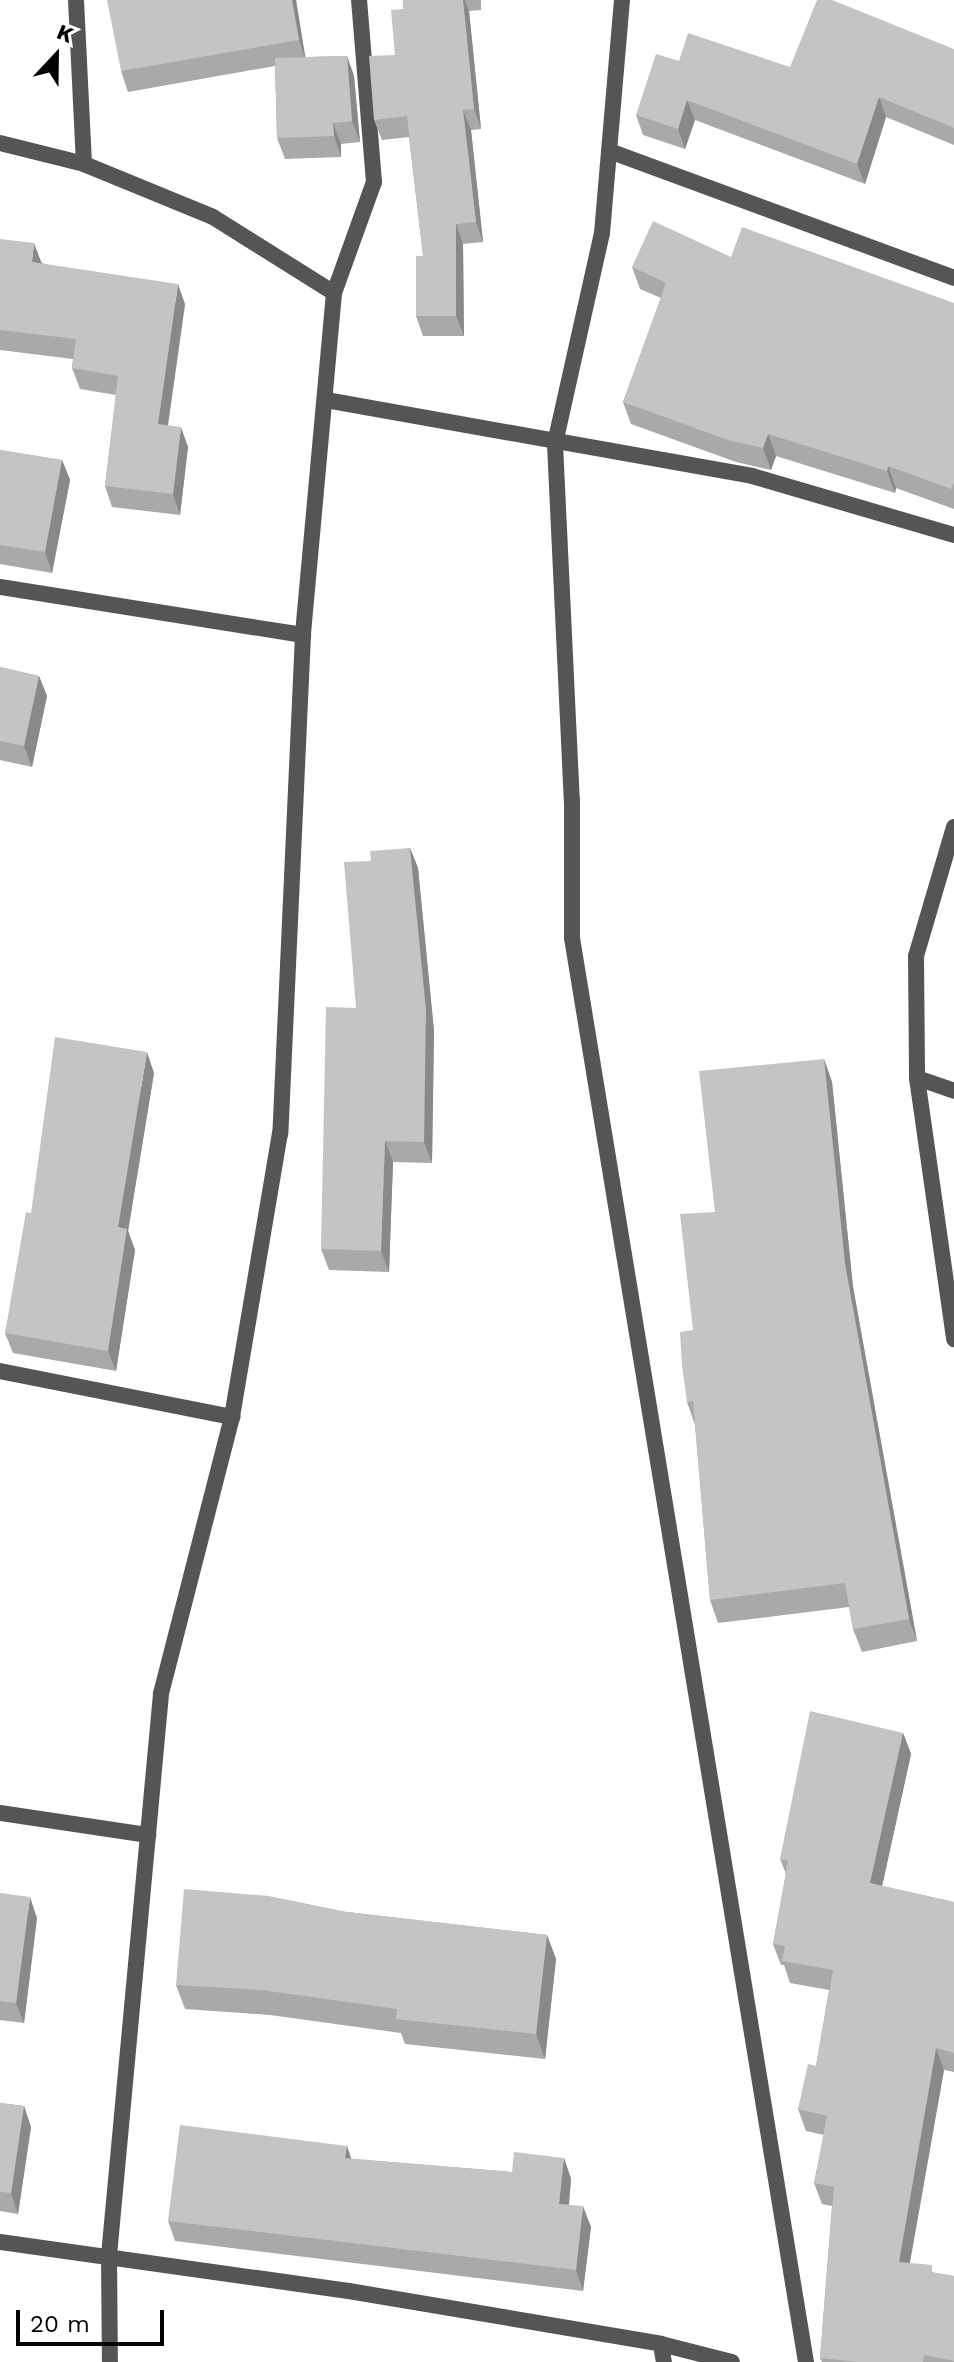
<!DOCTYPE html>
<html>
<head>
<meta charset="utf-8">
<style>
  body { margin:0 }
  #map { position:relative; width:954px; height:2362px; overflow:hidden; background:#fff; font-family:"Work Sans",sans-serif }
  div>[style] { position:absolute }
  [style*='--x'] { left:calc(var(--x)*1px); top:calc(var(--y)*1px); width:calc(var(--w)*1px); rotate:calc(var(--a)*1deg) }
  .minor>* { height:16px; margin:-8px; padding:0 8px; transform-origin:8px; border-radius:8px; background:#555 }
  .tertiary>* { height:16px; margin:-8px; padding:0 8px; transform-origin:8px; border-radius:8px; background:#555 }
  .wall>* { inset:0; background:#a9a9a9 }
  .shaded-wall>* { inset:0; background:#898989 }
  .building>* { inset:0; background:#c4c4c4 }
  span { translate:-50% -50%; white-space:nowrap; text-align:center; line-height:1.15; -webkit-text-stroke:6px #fff; paint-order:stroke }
  .north { position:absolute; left:16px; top:16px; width:80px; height:80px; -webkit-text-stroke:6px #fff; paint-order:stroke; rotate:22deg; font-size:22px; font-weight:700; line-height:32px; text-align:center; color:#000 }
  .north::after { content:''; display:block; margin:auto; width:28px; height:36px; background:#000; clip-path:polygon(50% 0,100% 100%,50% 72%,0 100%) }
  .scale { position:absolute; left:16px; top:2310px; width:148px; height:36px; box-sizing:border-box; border:4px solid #000; border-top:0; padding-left:10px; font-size:24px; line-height:28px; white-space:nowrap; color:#000; -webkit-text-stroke:6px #fff; paint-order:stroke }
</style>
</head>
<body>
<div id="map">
  <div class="minor">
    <i style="--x:76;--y:0;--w:164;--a:87.2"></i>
    <i style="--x:622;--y:0;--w:234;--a:94.9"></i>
    <i style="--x:602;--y:233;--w:216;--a:102.6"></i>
    <i style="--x:555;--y:444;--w:357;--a:87.3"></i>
    <i style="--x:572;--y:801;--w:137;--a:90"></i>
    <i style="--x:572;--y:938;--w:1443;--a:80.67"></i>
    <i style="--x:612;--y:152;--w:364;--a:20.2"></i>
    <i style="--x:334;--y:293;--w:118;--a:-70.2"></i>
    <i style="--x:374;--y:182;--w:183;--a:-94.7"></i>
    <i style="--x:326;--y:400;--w:433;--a:10.1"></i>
    <i style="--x:752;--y:476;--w:210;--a:16.3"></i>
    <i style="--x:0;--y:587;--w:307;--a:9"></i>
    <i style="--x:954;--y:827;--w:134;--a:106.4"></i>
    <i style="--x:916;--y:956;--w:122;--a:89.5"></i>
    <i style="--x:917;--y:1078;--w:264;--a:81.9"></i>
    <i style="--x:917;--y:1078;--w:39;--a:19"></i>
    <i style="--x:0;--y:1371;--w:237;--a:11.2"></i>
    <i style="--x:0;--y:1813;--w:150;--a:8.5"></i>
    <i style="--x:661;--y:2344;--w:18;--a:81"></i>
  </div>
  <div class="tertiary">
    <i style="--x:0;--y:143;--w:87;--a:14"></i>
    <i style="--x:84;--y:164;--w:139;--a:22.3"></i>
    <i style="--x:213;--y:217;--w:143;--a:32.1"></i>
    <i style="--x:334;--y:293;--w:343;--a:95.2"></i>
    <i style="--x:303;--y:635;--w:499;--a:92.6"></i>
    <i style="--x:280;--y:1133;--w:288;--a:99.6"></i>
    <i style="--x:232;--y:1417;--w:286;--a:104.4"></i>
    <i style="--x:161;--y:1694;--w:564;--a:95.29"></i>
    <i style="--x:109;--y:2256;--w:106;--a:89.5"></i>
    <i style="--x:0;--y:2242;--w:352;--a:8"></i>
    <i style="--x:349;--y:2291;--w:316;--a:9.6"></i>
    <i style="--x:661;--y:2344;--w:73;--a:14.2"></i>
  </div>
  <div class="wall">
    <i style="clip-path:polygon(296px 0,305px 57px,347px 56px,354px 76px,360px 142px,341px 144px,341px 157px,285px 159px,277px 138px,275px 66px,128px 92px,121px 71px)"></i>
    <i style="clip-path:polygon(403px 0,481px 0,481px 10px,469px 11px,481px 129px,471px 130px,483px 242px,463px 244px,464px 336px,423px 336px,416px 316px,423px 256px,409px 137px,382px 140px,374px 120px,395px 55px,403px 9px)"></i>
    <i style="clip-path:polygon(954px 49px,954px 145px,886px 117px,865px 184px,695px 120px,685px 149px,643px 135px,636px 115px,679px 61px,790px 67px)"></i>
    <i style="clip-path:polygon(0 239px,42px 263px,185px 304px,168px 425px,188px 447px,180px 515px,112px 507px,105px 486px,116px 395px,80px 389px,72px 368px,73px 359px,0 350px)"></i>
    <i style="clip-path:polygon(731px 257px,954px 303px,954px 509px,896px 488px,895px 493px,776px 456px,771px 470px,736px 462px,631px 424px,623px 402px,661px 298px,640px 289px,632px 267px)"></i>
    <i style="clip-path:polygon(0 450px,62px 460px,70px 480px,52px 573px,0 564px)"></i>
    <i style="clip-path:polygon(0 667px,39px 676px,47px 696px,32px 767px,0 760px)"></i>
    <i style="clip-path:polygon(410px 848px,418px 868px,434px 1031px,432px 1163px,393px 1162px,389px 1272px,329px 1270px,321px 1249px,356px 1008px,371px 861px)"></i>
    <i style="clip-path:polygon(824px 1059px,832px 1082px,853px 1287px,917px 1641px,862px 1652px,853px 1629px,849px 1607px,718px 1623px,710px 1600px,695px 1425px,687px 1402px,693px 1330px,715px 1212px)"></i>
    <i style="clip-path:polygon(154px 1073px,128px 1231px,135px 1250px,116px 1371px,13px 1353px,5px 1333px,31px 1213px)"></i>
    <i style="clip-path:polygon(903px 1733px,911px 1754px,882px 1886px,954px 1902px,954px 2072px,944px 2070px,910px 2263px,935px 2273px,954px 2276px,954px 2362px,822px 2362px,820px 2358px,832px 2206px,822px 2204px,814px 2183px,824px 2135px,806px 2131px,798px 2109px,816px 2066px,829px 1990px,790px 1983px,784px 1965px,781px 1965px,773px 1944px,786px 1874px,780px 1859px)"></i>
    <i style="clip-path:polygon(0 1893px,37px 1918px,24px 2023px,0 2020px)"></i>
    <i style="clip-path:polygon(347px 1912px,547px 1935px,556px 1959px,545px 2059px,405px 2044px,401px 2033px,270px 2015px,185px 2009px,176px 1985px)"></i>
    <i style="clip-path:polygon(0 2103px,24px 2106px,31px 2127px,18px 2214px,0 2211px)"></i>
    <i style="clip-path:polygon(347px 2146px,351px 2159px,512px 2172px,564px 2158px,571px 2179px,569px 2205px,591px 2227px,583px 2291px,175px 2241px,168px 2221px)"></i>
  </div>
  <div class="shaded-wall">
    <i style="clip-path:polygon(292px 0,296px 0,306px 61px,299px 40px)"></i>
    <i style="clip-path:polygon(463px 0,465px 0,469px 11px,481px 129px,474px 109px)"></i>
    <i style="clip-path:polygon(347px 56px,354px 76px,360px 142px,352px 121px)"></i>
    <i style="clip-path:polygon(879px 97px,886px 117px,865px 184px,857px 164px)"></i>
    <i style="clip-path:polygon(687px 100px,695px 120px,685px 149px,678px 129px)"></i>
    <i style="clip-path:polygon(463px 110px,471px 130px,483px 242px,476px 222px)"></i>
    <i style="clip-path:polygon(333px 123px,341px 144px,341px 157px,334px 136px)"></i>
    <i style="clip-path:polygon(456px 224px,463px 244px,464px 336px,456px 316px)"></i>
    <i style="clip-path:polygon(34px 243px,42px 264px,32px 262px)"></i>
    <i style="clip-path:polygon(178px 284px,185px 304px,165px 445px,158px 424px)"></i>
    <i style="clip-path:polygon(181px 427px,188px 447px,180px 515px,173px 494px)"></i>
    <i style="clip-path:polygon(768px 434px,776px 456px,771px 470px,763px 448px)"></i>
    <i style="clip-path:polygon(62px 460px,70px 480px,52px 573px,45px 552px)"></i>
    <i style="clip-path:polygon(888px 466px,896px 488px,895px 493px,887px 471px)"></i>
    <i style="clip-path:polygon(39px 676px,47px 696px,32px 767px,24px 746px)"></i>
    <i style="clip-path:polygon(410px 848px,418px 868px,434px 1031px,432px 1163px,424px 1142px)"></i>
    <i style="clip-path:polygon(147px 1052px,154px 1073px,128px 1231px,135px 1250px,116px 1371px,108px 1351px,118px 1227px)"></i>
    <i style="clip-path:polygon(824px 1059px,832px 1082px,853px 1287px,917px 1641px,909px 1619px,845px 1264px)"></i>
    <i style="clip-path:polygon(385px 1141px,393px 1162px,389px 1272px,381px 1251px)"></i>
    <i style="clip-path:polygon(903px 1733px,911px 1754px,878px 1905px,870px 1883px)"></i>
    <i style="clip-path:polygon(30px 1897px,37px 1918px,24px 2023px,16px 2003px)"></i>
    <i style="clip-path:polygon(547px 1935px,556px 1959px,545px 2059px,536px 2034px)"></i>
    <i style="clip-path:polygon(936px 2048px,944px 2070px,906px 2283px,899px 2262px)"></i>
    <i style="clip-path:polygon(24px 2106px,31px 2127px,18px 2214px,11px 2193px)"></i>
    <i style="clip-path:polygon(347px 2146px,354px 2167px,345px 2158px)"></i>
    <i style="clip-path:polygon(564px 2158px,571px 2179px,567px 2224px,559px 2204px)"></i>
    <i style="clip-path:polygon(583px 2206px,591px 2227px,583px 2291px,576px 2270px)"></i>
  </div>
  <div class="building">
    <i style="clip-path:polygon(107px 0,292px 0,299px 40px,121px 71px)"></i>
    <i style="clip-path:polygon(403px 0,463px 0,474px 109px,463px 110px,476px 222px,456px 224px,456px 316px,416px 316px,416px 256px,423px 256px,407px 116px,374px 120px,369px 56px,395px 55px,391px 10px,403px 9px)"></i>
    <i style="clip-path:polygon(817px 0,832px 0,954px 49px,954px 128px,879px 97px,857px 164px,687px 100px,678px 129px,636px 115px,656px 54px,679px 61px,688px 33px,790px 67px)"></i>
    <i style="clip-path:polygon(347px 56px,352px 121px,333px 123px,334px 136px,277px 138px,275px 58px)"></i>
    <i style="clip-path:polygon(653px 221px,731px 257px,742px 227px,954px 303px,954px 482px,951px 489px,888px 466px,887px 471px,768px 434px,763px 448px,728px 440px,623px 402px,666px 283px,632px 267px)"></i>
    <i style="clip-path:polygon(0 239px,34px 243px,32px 262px,178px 284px,158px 424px,181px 427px,173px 494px,105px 486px,118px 376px,72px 368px,76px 339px,0 330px)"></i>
    <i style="clip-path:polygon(0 450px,62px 460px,45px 552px,0 545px)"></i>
    <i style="clip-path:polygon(0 667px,39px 676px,24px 746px,0 741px)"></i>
    <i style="clip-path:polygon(410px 848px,426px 1010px,424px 1142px,385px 1141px,381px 1251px,321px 1249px,326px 1007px,356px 1008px,344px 862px,371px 861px,370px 851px)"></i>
    <i style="clip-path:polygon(55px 1037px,147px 1052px,118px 1227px,127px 1229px,108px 1351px,5px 1333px,26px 1212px,31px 1213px)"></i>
    <i style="clip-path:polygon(824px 1059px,845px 1264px,909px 1619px,853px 1629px,845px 1583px,710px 1600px,693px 1401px,687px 1402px,682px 1366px,680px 1332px,693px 1330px,680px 1214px,715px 1212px,699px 1071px)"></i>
    <i style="clip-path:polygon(810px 1711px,903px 1733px,870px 1883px,954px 1902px,954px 2053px,936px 2048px,899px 2262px,932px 2265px,932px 2272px,954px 2276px,954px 2361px,924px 2355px,923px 2362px,858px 2362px,820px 2358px,834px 2187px,814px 2183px,827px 2116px,798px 2109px,808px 2064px,816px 2066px,833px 1970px,782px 1961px,785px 1946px,773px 1944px,788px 1861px,780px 1859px)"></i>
    <i style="clip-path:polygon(184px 1889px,269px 1896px,347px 1912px,547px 1935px,536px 2034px,396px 2019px,397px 2009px,261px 1990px,176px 1985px)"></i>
    <i style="clip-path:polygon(0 1893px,30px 1897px,16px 2003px,0 2001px)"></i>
    <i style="clip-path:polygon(0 2103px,24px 2106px,11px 2193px,0 2192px)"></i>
    <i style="clip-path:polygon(180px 2125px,347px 2146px,345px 2158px,512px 2172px,514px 2152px,564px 2158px,559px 2204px,583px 2206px,576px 2270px,168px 2221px)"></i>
  </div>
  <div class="north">K</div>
  <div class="scale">20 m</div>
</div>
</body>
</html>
